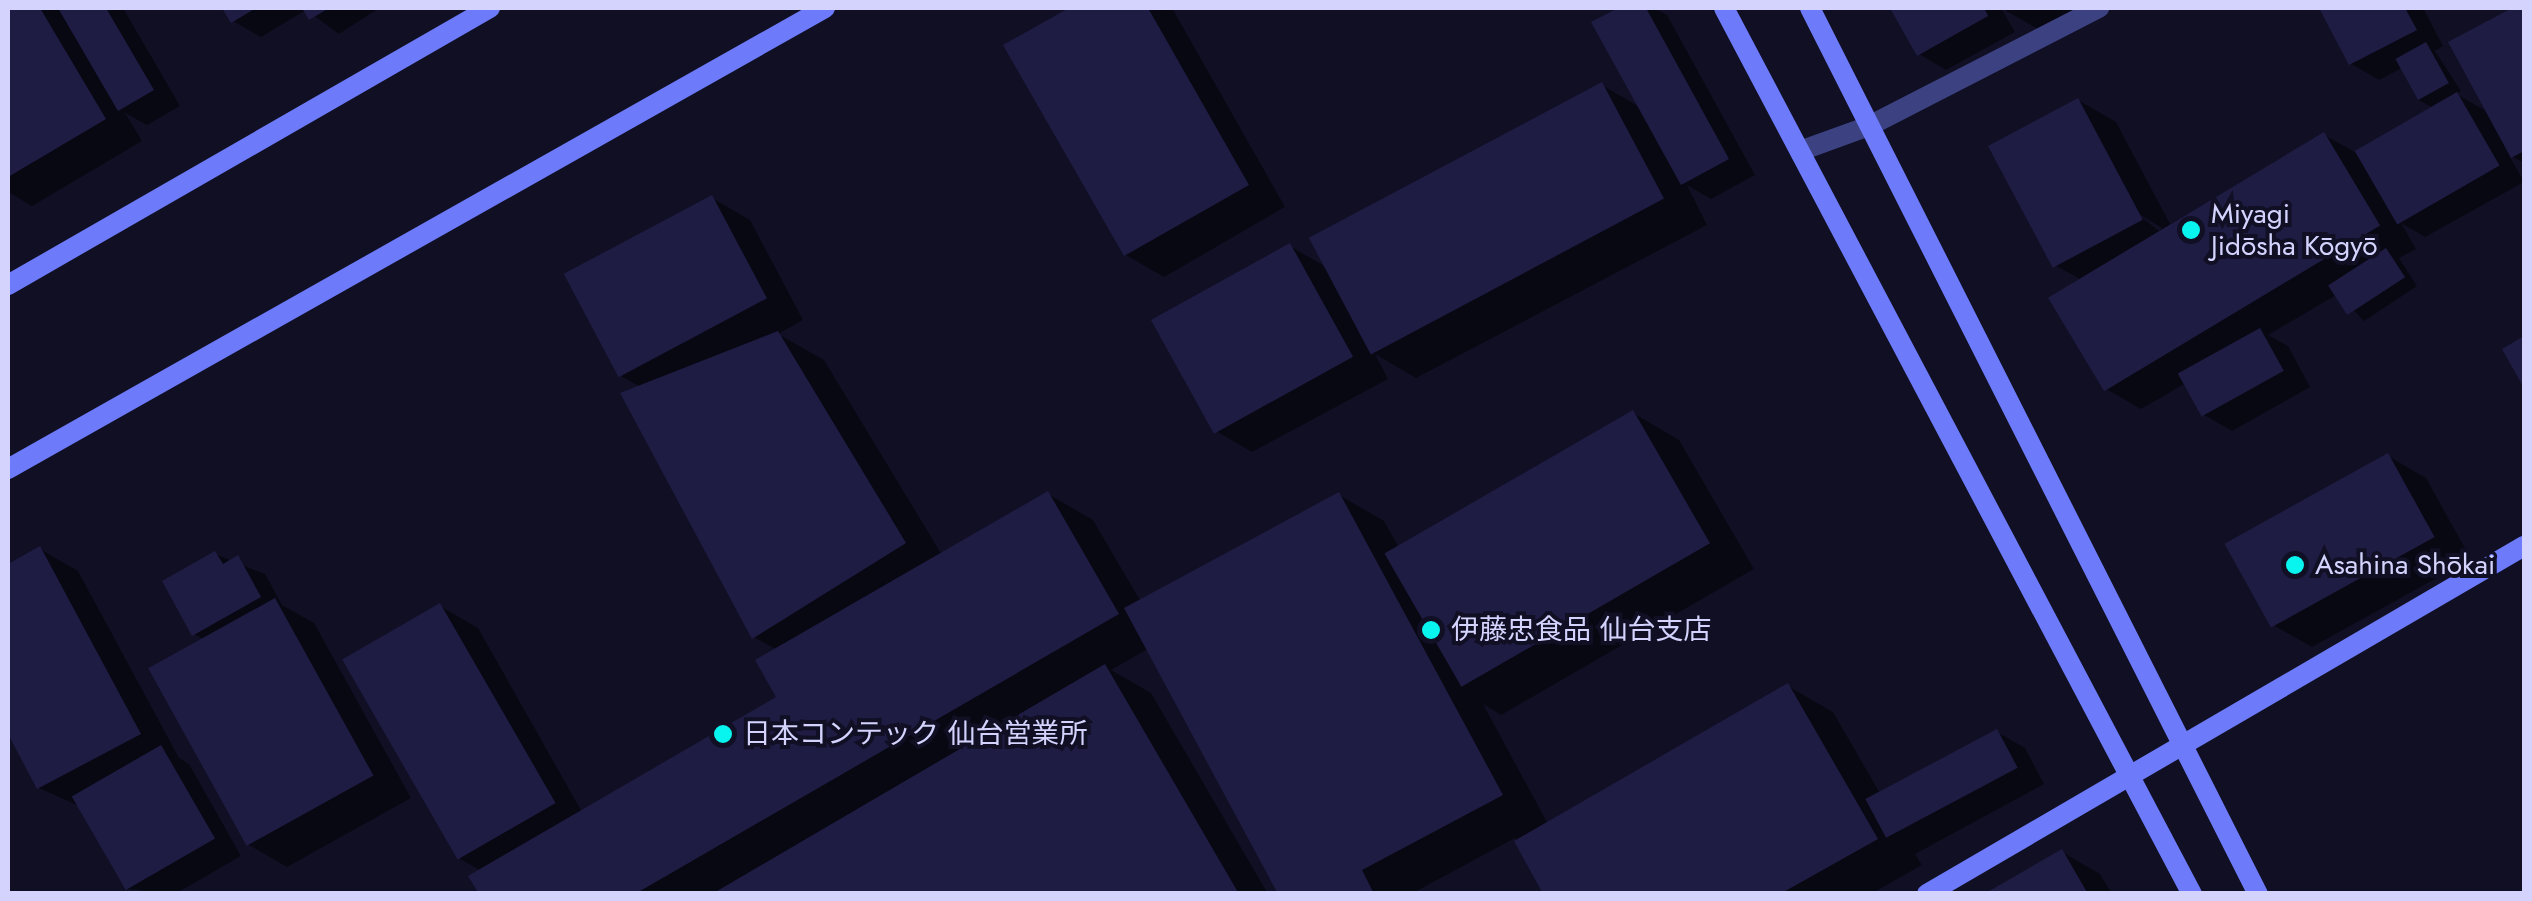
<!DOCTYPE html>
<html>
<head>
<meta charset="utf-8">
<style>
  body { margin:0 }
  #map { position:relative; width:2532px; height:901px; overflow:hidden; background:#100f24; font-family:Jost,"Noto Sans JP",sans-serif }
  div>[style] { position:absolute }
  [style*='--x'] { left:calc(var(--x)*1px); top:calc(var(--y)*1px); width:calc(var(--w)*1px); rotate:calc(var(--a)*1deg) }
  .shadow>* { inset:0; background:#0007 }
  .building>* { inset:0; background:#1f1c44; transform-origin:0 0 }
  .street>* { height:20px; margin:-10px; padding:0 10px; transform-origin:10px; border-radius:10px; background:#3c4281 }
  .secondary>* { height:20px; margin:-10px; padding:0 10px; transform-origin:10px; border-radius:10px; background:#6d7bfa }
  .dots>* { width:28px; height:28px; translate:-50% -50%; box-sizing:border-box; border:5px solid #100f24; border-radius:50% }
  span { translate:-50% -50%; white-space:nowrap; text-align:center; line-height:1.15; -webkit-text-stroke:8px #100f24; paint-order:stroke }
  .poi-label { font-size:28px; color:#d3d3fe }
  .left { translate:0 -50%; text-align:left }
  .frame { position:absolute; inset:0; border:10px solid #d3d3fe; pointer-events:none }
</style>
</head>
<body>
<div id="map">
  <div class="shadow">
    <i style="clip-path:polygon(8px 8px,123px 8px,180px 106px,147px 125px,125px 113px,142px 141px,32px 206px,8px 192px)"></i>
    <i style="clip-path:polygon(225px 8px,377px 8px,378px 9px,339px 34px,306px 10px,261px 37px,233px 21px)"></i>
    <i style="clip-path:polygon(1074px 8px,1172px 8px,1285px 207px,1164px 277px,1126px 255px,1007px 46px)"></i>
    <i style="clip-path:polygon(1623px 8px,1654px 8px,1667px 15px,1755px 175px,1711px 199px,1687px 185px,1707px 225px,1416px 378px,1375px 354px,1388px 379px,1252px 452px,1214px 430px,1290px 246px,1326px 267px,1602px 85px,1641px 108px,1594px 23px)"></i>
    <i style="clip-path:polygon(1892px 8px,2092px 8px,2045px 33px,2001px 8px,2015px 32px,1946px 70px,1919px 54px)"></i>
    <i style="clip-path:polygon(evenodd,2322px 8px,2423px 8px,2443px 46px,2435px 51px,2461px 91px,2456px 94px,2490px 113px,2452px 43px,2524px 8px,2524px 163px,2509px 155px,2524px 182px,2425px 237px,2401px 223px,2416px 249px,2399px 258px,2417px 286px,2364px 321px,2338px 294px,2268px 335px,2288px 346px,2310px 387px,2232px 431px,2204px 415px,2186px 383px,2141px 409px,2103px 387px,2078px 278px,2055px 265px,2078px 100px,2116px 122px,2170px 224px,2324px 135px,2362px 156px,2433px 108px,2419px 100px,2402px 68px,2379px 80px,2351px 64px,2322px 8px,2134px 211px,2162px 228px,2159px 231px,2134px 211px)"></i>
    <i style="clip-path:polygon(712px 198px,750px 220px,803px 320px,778px 334px,824px 360px,942px 555px,1048px 494px,1093px 520px,1141px 602px,1339px 495px,1384px 521px,1398px 546px,1633px 413px,1679px 440px,1754px 569px,1501px 715px,1483px 704px,1548px 824px,1788px 686px,1833px 712px,1881px 795px,1997px 732px,2025px 748px,2044px 784px,1915px 854px,1922px 865px,1871px 894px,1546px 894px,1515px 838px,1411px 894px,1281px 894px,1148px 649px,1111px 670px,1151px 693px,1268px 894px,481px 894px,481px 871px,457px 857px,440px 606px,478px 628px,582px 812px,780px 698px,777px 650px,754px 637px,641px 387px,621px 376px)"></i>
    <i style="clip-path:polygon(2388px 456px,2426px 478px,2471px 559px,2312px 647px,2273px 625px)"></i>
    <i style="clip-path:polygon(40px 549px,78px 571px,179px 758px,189px 764px,241px 856px,175px 894px,128px 889px,81px 807px,39px 788px,8px 729px,8px 566px)"></i>
    <i style="clip-path:polygon(215px 554px,265px 574px,282px 605px,314px 623px,411px 798px,287px 867px,249px 845px,205px 640px,194px 634px)"></i>
    <i style="clip-path:polygon(2062px 852px,2100px 874px,2112px 894px,1989px 894px)"></i>
  </div>
  <div class="building">
    <i style="clip-path:polygon(8px 8px,40px 8px,106px 119px,8px 177px)"></i>
    <i style="clip-path:polygon(58px 8px,106px 8px,154px 90px,118px 111px)"></i>
    <i style="clip-path:polygon(222px 8px,256px 8px,231px 23px)"></i>
    <i style="clip-path:polygon(302px 8px,329px 8px,309px 20px)"></i>
    <i style="clip-path:polygon(1069px 8px,1148px 8px,1249px 185px,1124px 256px,1003px 45px)"></i>
    <i style="clip-path:polygon(1618px 8px,1646px 8px,1729px 159px,1681px 185px,1591px 22px)"></i>
    <i style="clip-path:polygon(1890px 8px,1984px 8px,1988px 16px,1917px 56px)"></i>
    <i style="clip-path:polygon(2319px 8px,2405px 8px,2417px 30px,2349px 65px)"></i>
    <i style="clip-path:polygon(2512px 8px,2524px 8px,2524px 151px,2511px 158px,2448px 42px)"></i>
    <i style="left:2426px;top:42px;width:47px;height:35px;rotate:61deg"></i>
    <i style="left:1602px;top:82px;width:132px;height:332px;rotate:62deg"></i>
    <i style="left:2457px;top:92px;width:85px;height:118px;rotate:60deg"></i>
    <i style="left:2078px;top:98px;width:138px;height:102px;rotate:62deg"></i>
    <i style="left:2324px;top:132px;width:109px;height:322px;rotate:59deg"></i>
    <i style="left:712px;top:195px;width:117px;height:168px;rotate:62deg"></i>
    <i style="left:1290px;top:243px;width:130px;height:159px;rotate:61deg"></i>
    <i style="left:2386px;top:248px;width:35px;height:69px;rotate:57deg"></i>
    <i style="left:2260px;top:328px;width:49px;height:94px;rotate:61deg"></i>
    <i style="clip-path:polygon(778px 331px,906px 543px,752px 639px,620px 393px)"></i>
    <i style="clip-path:polygon(2524px 336px,2524px 388px,2502px 349px)"></i>
    <i style="left:1633px;top:410px;width:154px;height:287px;rotate:60deg"></i>
    <i style="left:2388px;top:453px;width:96px;height:187px;rotate:61deg"></i>
    <i style="clip-path:polygon(1048px 491px,1119px 614px,635px 894px,479px 894px,468px 876px,776px 697px,755px 660px)"></i>
    <i style="clip-path:polygon(1339px 492px,1503px 795px,1362px 870px,1374px 894px,1278px 894px,1124px 608px)"></i>
    <i style="clip-path:polygon(40px 546px,141px 734px,37px 789px,8px 734px,8px 564px)"></i>
    <i style="clip-path:polygon(215px 551px,223px 564px,238px 555px,261px 597px,192px 636px,162px 581px)"></i>
    <i style="left:275px;top:598px;width:203px;height:145px;rotate:61deg"></i>
    <i style="left:440px;top:603px;width:231px;height:113px;rotate:60deg"></i>
    <i style="clip-path:polygon(1105px 664px,1239px 894px,712px 894px)"></i>
    <i style="clip-path:polygon(1788px 683px,1878px 839px,1780px 894px,1543px 894px,1514px 841px)"></i>
    <i style="left:1997px;top:729px;width:44px;height:149px;rotate:62deg"></i>
    <i style="left:161px;top:745px;width:108px;height:103px;rotate:60deg"></i>
    <i style="clip-path:polygon(2062px 849px,2088px 894px,1984px 894px)"></i>
  </div>
  <div class="street">
    <i style="--x:1800;--y:151;--w:73;--a:-19.9"></i>
    <i style="--x:1869;--y:126;--w:259;--a:-27.2"></i>
  </div>
  <div class="secondary">
    <i style="--x:1724;--y:8;--w:1002;--a:62.16"></i>
    <i style="--x:1810;--y:8;--w:993;--a:63.18"></i>
    <i style="--x:8;--y:285;--w:556;--a:-29.89"></i>
    <i style="--x:8;--y:469;--w:938;--a:-29.43"></i>
    <i style="--x:1927;--y:894;--w:691;--a:-30.24"></i>
  </div>
  <div class="dots">
    <i style="left:2191px;top:230px;background:#08f4ef"></i>
    <i style="left:2295px;top:565px;background:#08f4ef"></i>
    <i style="left:1431px;top:630px;background:#08f4ef"></i>
    <i style="left:723px;top:734px;background:#08f4ef"></i>
  </div>
  <div class="poi-label">
    <span class="left" style="left:2211px;top:230px">Miyagi<br>Jidōsha Kōgyō</span>
    <span class="left" style="left:2315px;top:565px">Asahina Shōkai</span>
    <span class="left" style="left:1451px;top:630px">伊藤忠食品 仙台支店</span>
    <span class="left" style="left:743px;top:734px">日本コンテック 仙台営業所</span>
  </div>
  <div class="frame"></div>
</div>
</body>
</html>
